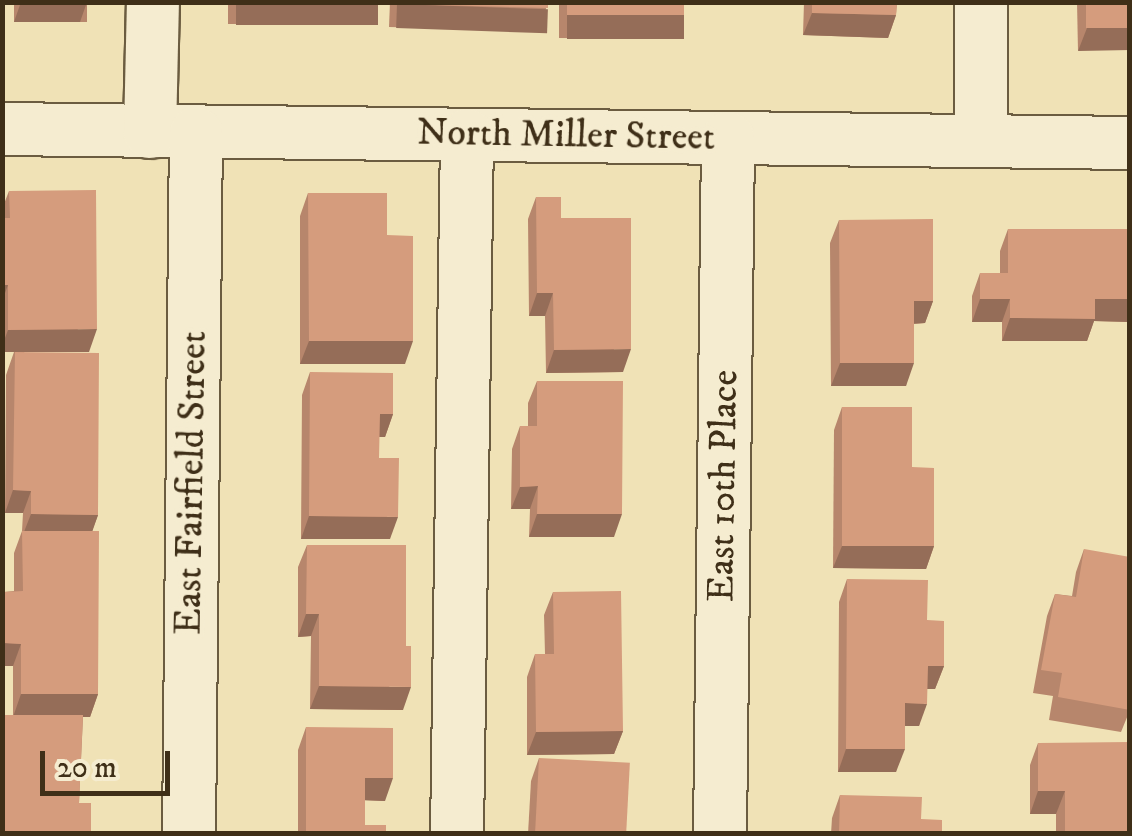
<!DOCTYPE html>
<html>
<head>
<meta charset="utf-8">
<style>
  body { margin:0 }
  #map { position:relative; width:1132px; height:836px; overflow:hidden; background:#f0e2b6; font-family:"IM FELL DW Pica",serif }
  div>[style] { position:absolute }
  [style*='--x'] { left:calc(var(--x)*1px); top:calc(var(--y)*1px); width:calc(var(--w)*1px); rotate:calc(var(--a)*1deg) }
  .roads { filter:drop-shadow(2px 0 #6b5c40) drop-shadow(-2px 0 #6b5c40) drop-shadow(0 2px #6b5c40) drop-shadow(0 -2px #6b5c40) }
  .minor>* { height:52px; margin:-26px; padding:0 26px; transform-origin:26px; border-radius:26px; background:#f5ecd0 }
  .wall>* { inset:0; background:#b7866c; transform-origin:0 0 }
  .shaded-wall>* { inset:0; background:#956d58; transform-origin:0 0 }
  .building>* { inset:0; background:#d59c7d; transform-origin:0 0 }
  span { translate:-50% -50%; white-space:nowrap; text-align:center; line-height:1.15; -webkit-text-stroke:9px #f5ecd0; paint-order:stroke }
  .street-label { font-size:38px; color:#3f2f18 }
  .frame { position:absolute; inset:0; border:5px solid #3f2f18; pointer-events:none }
  .scale { position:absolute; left:40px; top:751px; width:130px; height:45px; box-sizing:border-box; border:5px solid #3f2f18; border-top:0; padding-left:12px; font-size:30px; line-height:35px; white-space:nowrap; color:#3f2f18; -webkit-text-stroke:8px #f5ecd0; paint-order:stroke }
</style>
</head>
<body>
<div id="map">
  <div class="roads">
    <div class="minor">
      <i style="--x:2;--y:129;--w:1128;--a:0.71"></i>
      <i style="--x:150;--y:132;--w:130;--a:-88.7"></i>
      <i style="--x:981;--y:141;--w:139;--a:-90"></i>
      <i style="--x:189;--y:834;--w:701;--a:-89.43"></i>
      <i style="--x:457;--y:834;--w:699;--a:-89.18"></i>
      <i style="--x:720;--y:834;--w:696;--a:-89.34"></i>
    </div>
  </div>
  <div class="wall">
    <i style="left:14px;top:2px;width:73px;height:20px"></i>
    <i style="left:228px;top:2px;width:150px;height:22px"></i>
    <i style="clip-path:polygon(390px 2px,548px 2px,539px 31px,389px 27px)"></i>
    <i style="clip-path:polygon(559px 2px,684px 2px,684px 16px,675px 39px,559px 38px)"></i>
    <i style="clip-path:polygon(804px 2px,897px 2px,896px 15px,888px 38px,803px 35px)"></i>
    <i style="clip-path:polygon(1077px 2px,1130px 2px,1078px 51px)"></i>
    <i style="clip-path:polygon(9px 191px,89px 352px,24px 352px,98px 515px,92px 531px,98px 694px,90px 717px,83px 717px,79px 803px,91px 834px,13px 715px,13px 666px,2px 666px,2px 595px,4px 592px,14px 591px,14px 553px,22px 531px,23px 513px,5px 513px,6px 375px,14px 352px,2px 352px,2px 209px)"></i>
    <i style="clip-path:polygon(308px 193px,387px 235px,405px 364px,300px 364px,300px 216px)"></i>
    <i style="clip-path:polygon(536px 197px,561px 218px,623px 372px,546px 373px,545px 316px,529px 316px,528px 219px)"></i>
    <i style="clip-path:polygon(839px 220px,933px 301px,925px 323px,914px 324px,906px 386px,831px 386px,830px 243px)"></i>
    <i style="clip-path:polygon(1008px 229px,1130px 229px,1130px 322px,1094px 321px,1087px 341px,1002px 341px,1002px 322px,972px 322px,972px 296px,980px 273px,1000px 273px,1000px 251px)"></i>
    <i style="clip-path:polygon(310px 372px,393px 414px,385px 437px,379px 437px,379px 458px,390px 539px,301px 539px,302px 395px)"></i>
    <i style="clip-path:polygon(537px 381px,614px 537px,529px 537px,530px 509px,511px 509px,512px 449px,520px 426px,528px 426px,528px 403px)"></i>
    <i style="clip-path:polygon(842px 407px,912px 467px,934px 546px,926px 569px,833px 568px,834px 430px)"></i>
    <i style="clip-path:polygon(307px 545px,403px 710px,310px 709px,311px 636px,298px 637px,298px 567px)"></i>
    <i style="clip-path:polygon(1084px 549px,1130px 710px,1121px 732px,1049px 720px,1053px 696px,1033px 693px,1047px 616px,1055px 594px,1072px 596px,1076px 572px)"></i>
    <i style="clip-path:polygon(847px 579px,927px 620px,944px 666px,935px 689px,927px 689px,919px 726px,905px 726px,896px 772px,838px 772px,839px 602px)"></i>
    <i style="clip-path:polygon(553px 592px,623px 731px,614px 754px,527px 755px,527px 677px,535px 654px,545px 654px,544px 615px)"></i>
    <i style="clip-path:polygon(306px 727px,385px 801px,365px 800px,365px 825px,386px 834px,298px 834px,298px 750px)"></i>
    <i style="clip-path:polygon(1038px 743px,1130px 834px,1056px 834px,1056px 814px,1030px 814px,1030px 765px)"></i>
    <i style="clip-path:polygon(539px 758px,627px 834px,528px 834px,531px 781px)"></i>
    <i style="clip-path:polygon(840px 795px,921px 819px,942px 834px,831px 834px,832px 818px)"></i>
  </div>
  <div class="shaded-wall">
    <i style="clip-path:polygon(21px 2px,87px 2px,80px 22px,14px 22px)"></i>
    <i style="left:236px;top:2px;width:142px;height:23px"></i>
    <i style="left:397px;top:4px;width:151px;height:24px;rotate:2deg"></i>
    <i style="clip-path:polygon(812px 13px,896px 15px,888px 38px,803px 35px)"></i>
    <i style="left:567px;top:15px;width:117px;height:24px"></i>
    <i style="clip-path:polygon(1087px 28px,1130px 28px,1130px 50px,1078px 51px)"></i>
    <i style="clip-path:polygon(2px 285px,8px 285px,2px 301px)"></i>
    <i style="clip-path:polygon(537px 293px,553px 293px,545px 316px,529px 316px)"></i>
    <i style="clip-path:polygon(980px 299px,1010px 299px,1002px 322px,972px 322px)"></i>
    <i style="clip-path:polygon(1095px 299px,1130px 299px,1130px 322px,1094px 321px,1087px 341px,1002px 341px,1010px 318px)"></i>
    <i style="clip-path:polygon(914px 301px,933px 301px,925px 323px,906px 324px)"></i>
    <i style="clip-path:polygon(97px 329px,89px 352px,2px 352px,2px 346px,8px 330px)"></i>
    <i style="clip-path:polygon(309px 341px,413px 341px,405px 364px,300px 364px)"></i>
    <i style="clip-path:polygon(631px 349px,623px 372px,546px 373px,554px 350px)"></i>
    <i style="clip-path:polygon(840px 363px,914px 363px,906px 386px,831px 386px)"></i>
    <i style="clip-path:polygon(380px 414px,393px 414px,385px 437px,372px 437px)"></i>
    <i style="clip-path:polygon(538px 486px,530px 509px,511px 509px,520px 487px)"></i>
    <i style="clip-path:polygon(13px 490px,31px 491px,23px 513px,5px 513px)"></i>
    <i style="clip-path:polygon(31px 514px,98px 515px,90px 538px,22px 537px)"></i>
    <i style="clip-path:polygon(537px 514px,622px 514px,614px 537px,529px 537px)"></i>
    <i style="clip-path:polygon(309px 516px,398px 517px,390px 539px,301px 539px)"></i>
    <i style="clip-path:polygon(842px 546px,934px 546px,926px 569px,833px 568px)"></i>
    <i style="clip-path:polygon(306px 614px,319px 614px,311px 636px,298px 637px)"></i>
    <i style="clip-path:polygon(4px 643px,21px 644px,13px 666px,2px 666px)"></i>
    <i style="clip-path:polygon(928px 666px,944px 666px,935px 689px,920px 689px)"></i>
    <i style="clip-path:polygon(319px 686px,411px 687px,403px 710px,310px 709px)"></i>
    <i style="clip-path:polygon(21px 694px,98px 694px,90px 717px,13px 717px)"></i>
    <i style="clip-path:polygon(905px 703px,927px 704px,919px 726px,897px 726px)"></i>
    <i style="clip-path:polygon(623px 731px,614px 754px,527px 755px,536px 732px)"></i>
    <i style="clip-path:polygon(846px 749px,905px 749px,896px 772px,838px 772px)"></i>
    <i style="clip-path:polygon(365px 778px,393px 778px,385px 801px,357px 800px)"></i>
    <i style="clip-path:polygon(1038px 791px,1065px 791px,1056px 814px,1030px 814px)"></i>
  </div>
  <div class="building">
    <i style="clip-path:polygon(397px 2px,548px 2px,548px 8px,397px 4px)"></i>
    <i style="left:567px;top:2px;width:117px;height:13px"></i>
    <i style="clip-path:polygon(812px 2px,897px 2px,896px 15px,812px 13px)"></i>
    <i style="left:1086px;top:2px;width:44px;height:26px"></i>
    <i style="clip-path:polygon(96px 190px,97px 329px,8px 330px,8px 285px,2px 285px,2px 218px,10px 218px,9px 191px)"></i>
    <i style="clip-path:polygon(308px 193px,387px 193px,387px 235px,413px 236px,413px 341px,309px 341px)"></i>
    <i style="clip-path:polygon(536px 197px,561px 197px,561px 218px,631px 218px,631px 349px,554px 350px,553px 293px,537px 293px)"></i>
    <i style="clip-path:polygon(933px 219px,933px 301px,914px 301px,914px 363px,840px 363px,839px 220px)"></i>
    <i style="clip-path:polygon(1008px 229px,1130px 229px,1130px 299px,1095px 299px,1095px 319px,1010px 318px,1010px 299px,980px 299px,980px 273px,1008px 273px)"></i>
    <i style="clip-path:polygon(15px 352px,99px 353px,98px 515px,31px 514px,31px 491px,13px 490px)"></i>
    <i style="clip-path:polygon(310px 372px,393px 373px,393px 414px,380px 414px,379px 458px,399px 458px,398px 517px,309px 516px)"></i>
    <i style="clip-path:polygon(537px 381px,623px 381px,622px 514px,537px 514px,538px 486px,520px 487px,520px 426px,537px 426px)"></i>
    <i style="clip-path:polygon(842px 407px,912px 407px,912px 467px,934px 468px,934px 546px,842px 546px)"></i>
    <i style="clip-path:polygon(22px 531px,99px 531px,98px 694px,21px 694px,21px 644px,4px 643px,4px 592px,23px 591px)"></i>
    <i style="clip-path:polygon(307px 545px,406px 545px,406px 646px,411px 646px,411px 687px,319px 686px,319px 614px,306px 614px)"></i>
    <i style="clip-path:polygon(1084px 549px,1130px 557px,1130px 710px,1058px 697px,1062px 673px,1041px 670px,1055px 594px,1076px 597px)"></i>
    <i style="clip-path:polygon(847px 579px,928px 580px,927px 620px,944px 621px,944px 666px,928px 666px,927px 704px,905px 703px,905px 749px,846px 749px)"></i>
    <i style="clip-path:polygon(621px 591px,623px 731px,536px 732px,535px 654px,554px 654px,553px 592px)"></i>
    <i style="clip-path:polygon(2px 715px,83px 715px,79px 803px,91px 803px,91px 834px,2px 834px)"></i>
    <i style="clip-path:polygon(306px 727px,393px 728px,393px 778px,365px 778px,365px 825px,386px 825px,386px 834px,306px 834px)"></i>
    <i style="clip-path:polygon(1130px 742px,1130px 834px,1065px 834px,1065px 791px,1038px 791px,1038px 743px)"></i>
    <i style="left:539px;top:758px;width:91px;height:76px;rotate:3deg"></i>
    <i style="clip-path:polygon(840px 795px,922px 797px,921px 819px,942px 820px,942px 834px,839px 834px)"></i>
  </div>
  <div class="street-label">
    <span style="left:566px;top:136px;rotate:1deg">North Miller Street</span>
    <span style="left:192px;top:483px;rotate:-89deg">East Fairfield Street</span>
    <span style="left:724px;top:486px;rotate:-89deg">East 10th Place</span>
  </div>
  <div class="frame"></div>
  <div class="scale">20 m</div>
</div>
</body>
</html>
